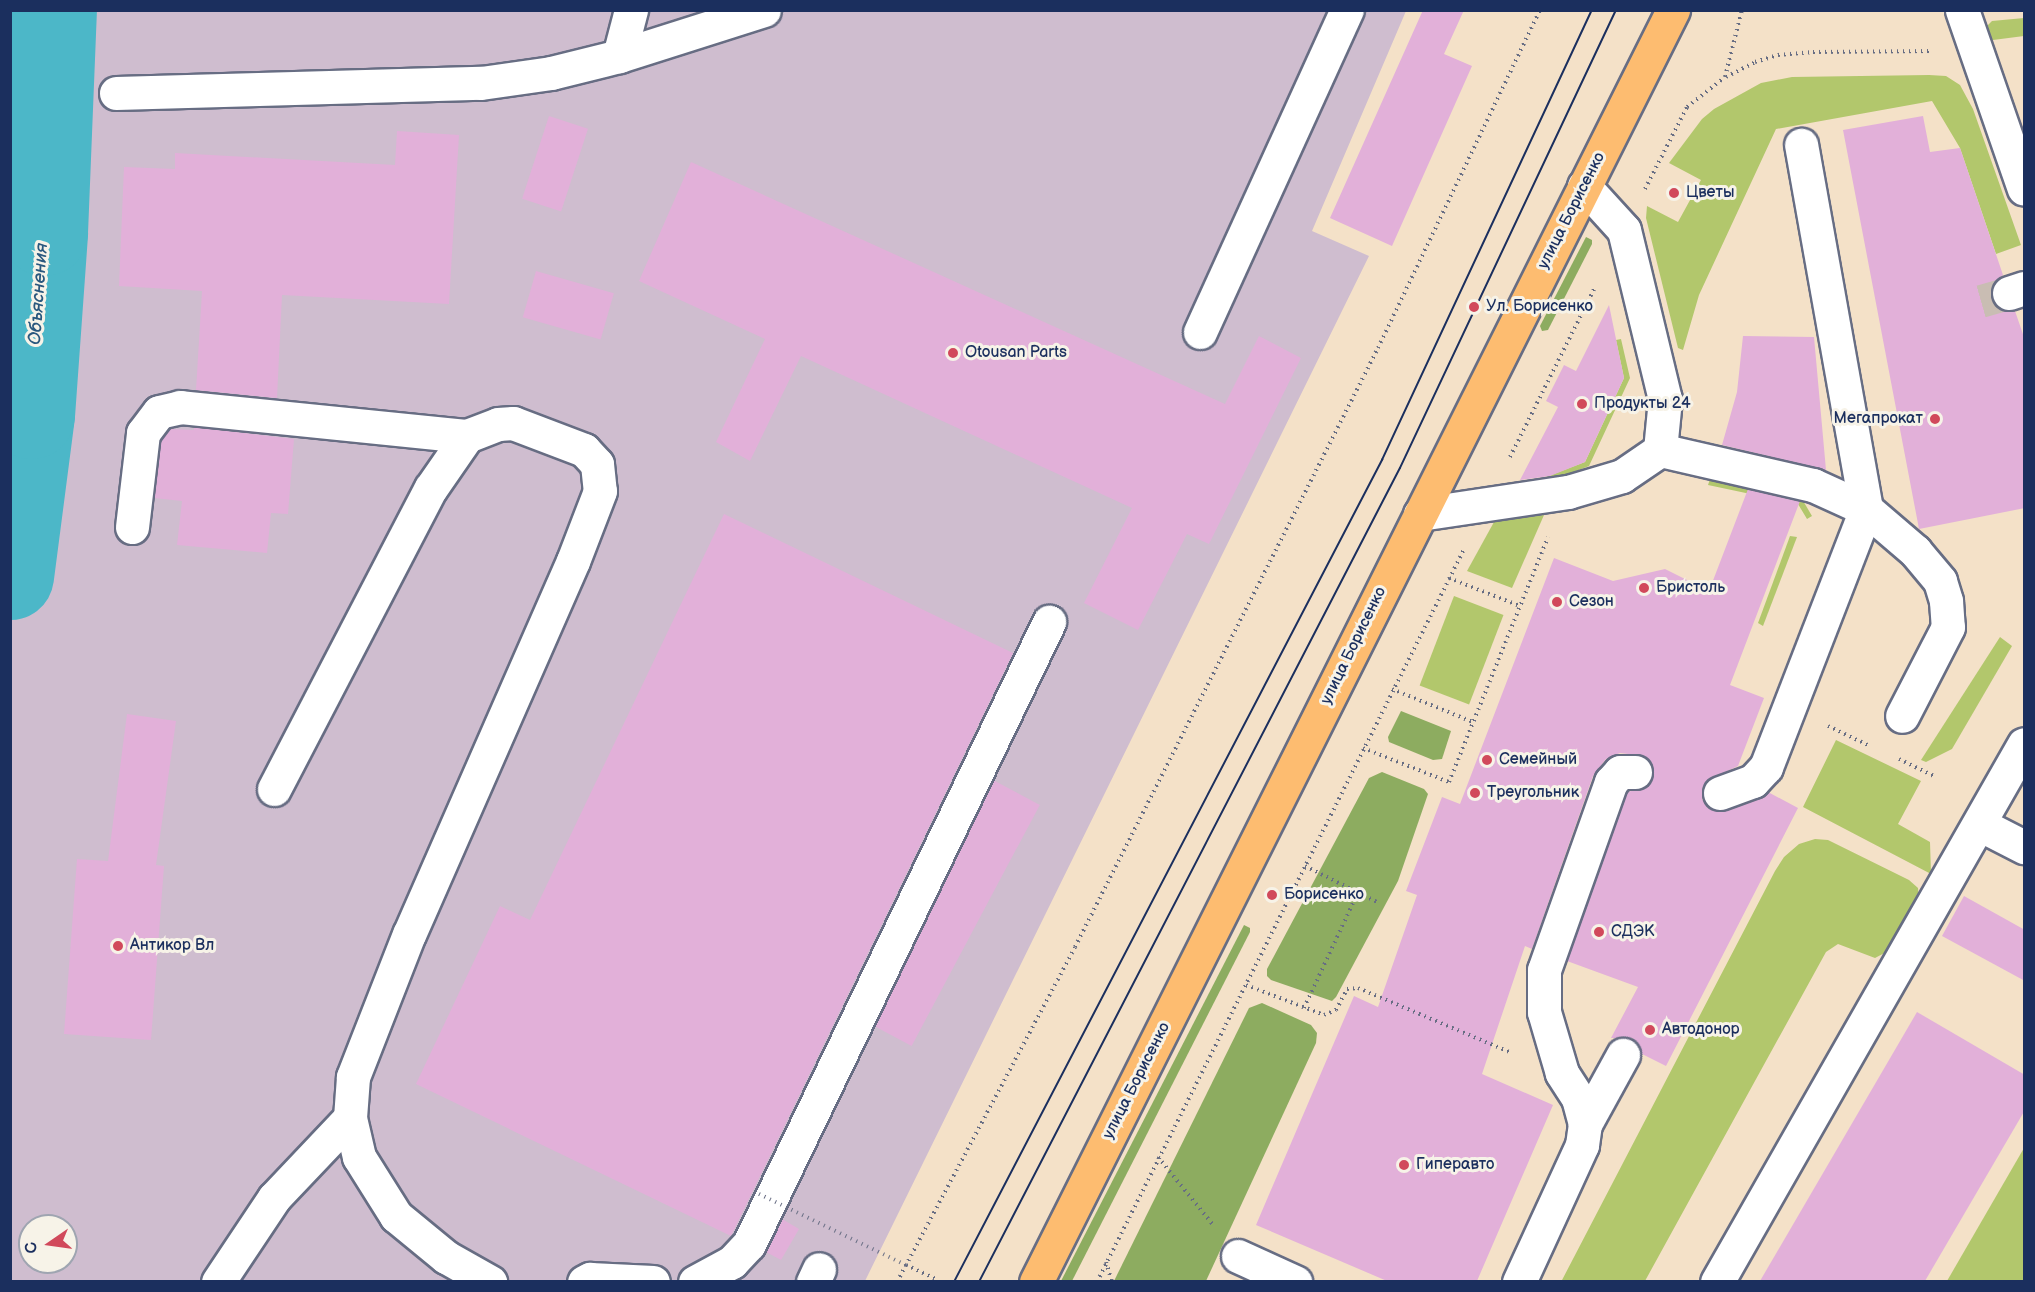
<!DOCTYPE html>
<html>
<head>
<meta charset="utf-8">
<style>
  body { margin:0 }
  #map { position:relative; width:2035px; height:1292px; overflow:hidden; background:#f4e1c8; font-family:"Balsamiq Sans",sans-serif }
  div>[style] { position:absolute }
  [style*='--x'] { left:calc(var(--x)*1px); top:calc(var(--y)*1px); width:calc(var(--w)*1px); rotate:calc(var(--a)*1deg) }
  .industrial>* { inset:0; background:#cfbdcf }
  .green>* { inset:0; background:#b2c76c; transform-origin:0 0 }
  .forest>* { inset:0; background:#8dac60 }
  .river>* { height:87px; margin:-43.5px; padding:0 43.5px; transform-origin:43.5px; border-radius:43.5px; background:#4cb7c8 }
  .building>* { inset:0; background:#e2b0d9; transform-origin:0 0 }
  .minor-tunnel>* { height:33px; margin-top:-16.5px; transform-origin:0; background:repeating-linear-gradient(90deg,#c9bdb3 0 33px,transparent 0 49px) }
  .path>* { height:4px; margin-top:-2px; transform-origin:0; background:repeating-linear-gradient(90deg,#676d83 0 1.5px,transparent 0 6px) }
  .roads { filter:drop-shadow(2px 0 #676d83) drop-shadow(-2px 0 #676d83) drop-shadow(0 2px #676d83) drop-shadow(0 -2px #676d83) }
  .minor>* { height:33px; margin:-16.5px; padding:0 16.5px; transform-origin:16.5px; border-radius:16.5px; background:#fff }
  .major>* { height:33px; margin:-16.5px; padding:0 16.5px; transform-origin:16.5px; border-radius:16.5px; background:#fdbc70 }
  .tram>* { height:1.5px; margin:-0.75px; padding:0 0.75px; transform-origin:0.75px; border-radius:0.75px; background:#1b2f5e }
  .path-bridge>* { height:4px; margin-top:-2px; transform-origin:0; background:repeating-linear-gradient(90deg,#676d83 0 1.5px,transparent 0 6px) }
  .dots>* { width:16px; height:16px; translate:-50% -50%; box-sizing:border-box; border:3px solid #f7f3e8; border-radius:50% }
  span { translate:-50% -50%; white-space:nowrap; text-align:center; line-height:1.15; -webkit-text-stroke:6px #f7f3e8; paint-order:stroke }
  .poi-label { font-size:16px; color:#1b2f5e }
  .left { translate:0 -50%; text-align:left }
  .right { translate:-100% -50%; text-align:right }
  .street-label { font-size:16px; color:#1b2f5e }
  .water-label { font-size:18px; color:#2a587e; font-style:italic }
  .frame { position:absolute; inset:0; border:12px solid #1b2f5e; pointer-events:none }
  .north { position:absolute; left:18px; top:1214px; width:60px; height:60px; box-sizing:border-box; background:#f7f3e8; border:2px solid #9fa5b1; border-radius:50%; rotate:257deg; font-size:16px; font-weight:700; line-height:24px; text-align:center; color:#1b2f5e }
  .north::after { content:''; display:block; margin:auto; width:21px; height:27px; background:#d1495b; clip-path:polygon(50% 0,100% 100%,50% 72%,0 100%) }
</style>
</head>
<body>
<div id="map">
  <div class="industrial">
    <i style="clip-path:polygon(evenodd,10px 11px,1406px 11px,1312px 231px,1369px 256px,865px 1281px,11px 1281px,10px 11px,30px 1226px,66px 1226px,66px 1262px,30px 1262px,30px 1226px)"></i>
  </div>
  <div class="green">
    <i style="clip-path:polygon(2024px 18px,2024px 36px,1993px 40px,1988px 36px,1987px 26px,1992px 21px)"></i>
    <i style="clip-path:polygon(1929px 75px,1946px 76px,1960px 85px,1973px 109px,2021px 245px,1996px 254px,1960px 148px,1932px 101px,1776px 129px,1699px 295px,1683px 350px,1678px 348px,1646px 218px,1647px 206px,1678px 222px,1701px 180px,1669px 163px,1702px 119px,1714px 109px,1761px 83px,1792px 77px)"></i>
    <i style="clip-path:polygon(1621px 339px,1630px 378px,1589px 466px,1548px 482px,1546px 477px,1585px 462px,1624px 378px,1616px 340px)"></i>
    <i style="clip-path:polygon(1710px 479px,1802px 499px,1812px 516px,1807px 519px,1798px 504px,1708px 485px)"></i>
    <i style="clip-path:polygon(1544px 515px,1512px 588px,1467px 571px,1494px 522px)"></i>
    <i style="clip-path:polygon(1790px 536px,1797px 537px,1763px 626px,1758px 623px)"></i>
    <i style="left:1454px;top:596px;width:53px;height:96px;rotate:21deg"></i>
    <i style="clip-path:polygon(2000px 637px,2012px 646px,1952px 749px,1926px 762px,1921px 760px)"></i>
    <i style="clip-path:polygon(1836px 740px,1921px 781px,1898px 824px,1930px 842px,1931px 874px,1803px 807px)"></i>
    <i style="clip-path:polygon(1815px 839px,1828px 840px,1909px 880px,1918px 888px,1919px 901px,1892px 949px,1875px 958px,1838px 944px,1826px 952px,1645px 1281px,1561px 1282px,1775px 871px,1784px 857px,1799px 844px)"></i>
    <i style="clip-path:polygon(2024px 1148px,2024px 1281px,1947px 1281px)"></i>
  </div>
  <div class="forest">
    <i style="clip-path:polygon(1586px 237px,1592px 240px,1592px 244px,1548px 330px,1542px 331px,1540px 326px)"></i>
    <i style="clip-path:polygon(1401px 711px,1451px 731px,1442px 759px,1433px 760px,1389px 742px,1388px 737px)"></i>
    <i style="clip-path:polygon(1382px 772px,1424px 789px,1428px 794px,1398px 881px,1336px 997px,1332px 1001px,1271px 980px,1267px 976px,1267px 969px,1369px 778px)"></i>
    <i style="clip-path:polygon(1244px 925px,1250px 928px,1250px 932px,1072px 1281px,1061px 1281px)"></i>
    <i style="clip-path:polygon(1262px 1003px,1311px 1025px,1317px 1033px,1316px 1043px,1206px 1281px,1114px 1281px,1249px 1008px)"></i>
  </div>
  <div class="river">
    <i style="--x:10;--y:576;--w:162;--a:-82.6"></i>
    <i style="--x:31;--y:415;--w:183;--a:-85.9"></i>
    <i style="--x:44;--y:232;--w:222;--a:-87.7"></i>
  </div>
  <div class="building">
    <i style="clip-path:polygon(1423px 10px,1464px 10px,1444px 54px,1472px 66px,1392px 246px,1330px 218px)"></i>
    <i style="left:549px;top:116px;width:41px;height:87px;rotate:18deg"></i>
    <i style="clip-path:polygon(1923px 116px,1930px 152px,1960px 148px,2003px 275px,1995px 281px,1991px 290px,1991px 298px,1997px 307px,2006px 311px,2015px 311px,2025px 340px,2025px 508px,1919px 529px,1843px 130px)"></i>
    <i style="clip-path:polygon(397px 131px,459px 135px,449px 304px,282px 295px,277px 398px,196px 390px,202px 291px,119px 286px,124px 167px,175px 169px,175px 153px,395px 165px)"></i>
    <i style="clip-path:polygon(691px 162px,1225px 404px,1259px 336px,1301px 358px,1209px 544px,1187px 534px,1138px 630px,1084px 603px,1132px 508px,801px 356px,750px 461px,716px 442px,765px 339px,639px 281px)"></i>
    <i style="left:536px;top:271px;width:81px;height:48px;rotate:16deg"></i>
    <i style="clip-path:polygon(1609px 305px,1624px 378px,1585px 462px,1550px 476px,1520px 480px,1558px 407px,1546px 401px,1564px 365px,1576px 371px)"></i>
    <i style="clip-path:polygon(1743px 336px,1814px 337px,1826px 470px,1722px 445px,1737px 392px)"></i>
    <i style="clip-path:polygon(194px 427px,294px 439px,288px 514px,271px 513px,267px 553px,177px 545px,182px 501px,154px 498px,161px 440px,170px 429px,194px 430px)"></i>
    <i style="clip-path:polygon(1748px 489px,1800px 501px,1730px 685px,1764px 698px,1738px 766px,1706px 781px,1702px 789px,1702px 799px,1708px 808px,1716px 811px,1726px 811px,1759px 799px,1768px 792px,1798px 808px,1666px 1066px,1642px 1054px,1639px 1045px,1632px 1038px,1611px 1038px,1638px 987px,1567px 961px,1627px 792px,1645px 788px,1651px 782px,1654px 773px,1651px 763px,1644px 756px,1620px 753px,1606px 759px,1593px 776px,1532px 949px,1525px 946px,1482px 1074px,1553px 1105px,1477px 1281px,1387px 1281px,1256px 1225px,1354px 996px,1378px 1007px,1417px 895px,1406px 891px,1442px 797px,1460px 804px,1554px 558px,1613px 581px,1665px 569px,1709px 591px)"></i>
    <i style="clip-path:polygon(724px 514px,1013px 653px,731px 1236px,416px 1084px,500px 906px,530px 920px)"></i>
    <i style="clip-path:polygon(127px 714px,176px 721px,156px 865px,164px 866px,151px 1040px,64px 1034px,77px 859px,108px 861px)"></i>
    <i style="left:993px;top:780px;width:53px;height:273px;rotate:28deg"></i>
    <i style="clip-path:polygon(1964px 896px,2025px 930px,2025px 981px,1942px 936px)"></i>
    <i style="clip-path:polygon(1917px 1012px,2025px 1075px,2025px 1110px,1925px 1281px,1760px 1281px)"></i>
    <i style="clip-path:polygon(782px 1219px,799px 1229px,781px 1260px,766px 1252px)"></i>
  </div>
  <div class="minor-tunnel">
    <i style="--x:1981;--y:301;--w:29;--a:-16"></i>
  </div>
  <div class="path">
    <i style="--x:1726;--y:77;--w:33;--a:-27"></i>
    <i style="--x:1755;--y:62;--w:24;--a:-17"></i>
    <i style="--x:1778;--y:55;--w:35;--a:-5"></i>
    <i style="--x:1813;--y:52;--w:120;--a:-0.5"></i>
    <i style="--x:1645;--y:189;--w:92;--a:-62.9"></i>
    <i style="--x:1687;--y:107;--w:48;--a:-38.3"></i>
    <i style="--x:1725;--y:77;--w:69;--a:-75.8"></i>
    <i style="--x:1510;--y:457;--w:188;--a:-63.4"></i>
    <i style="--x:1449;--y:578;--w:76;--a:21.5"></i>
    <i style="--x:1392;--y:689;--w:87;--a:22.2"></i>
    <i style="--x:1828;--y:726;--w:47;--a:25.5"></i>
    <i style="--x:1363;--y:748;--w:92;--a:21.6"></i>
    <i style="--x:1449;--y:782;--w:264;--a:-68"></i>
    <i style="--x:1899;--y:759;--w:39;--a:26"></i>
    <i style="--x:1305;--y:866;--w:80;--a:26.6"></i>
    <i style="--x:1246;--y:985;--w:84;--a:21"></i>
    <i style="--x:1324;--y:1015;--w:13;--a:-23"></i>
    <i style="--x:1336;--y:1010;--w:24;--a:-62"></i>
    <i style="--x:1347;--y:989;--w:11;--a:-5"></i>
    <i style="--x:1358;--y:988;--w:167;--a:22.9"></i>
    <i style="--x:1304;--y:1008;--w:128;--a:-65"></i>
    <i style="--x:1158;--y:1157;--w:87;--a:51"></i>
    <i style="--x:1106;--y:1262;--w:21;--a:73"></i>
    <i style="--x:906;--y:1265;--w:35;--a:25"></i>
    <i style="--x:897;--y:1282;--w:379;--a:-62"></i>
    <i style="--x:1075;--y:947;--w:671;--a:-63.17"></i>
    <i style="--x:1378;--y:348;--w:375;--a:-64.4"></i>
    <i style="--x:1097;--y:1282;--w:820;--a:-63.4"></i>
  </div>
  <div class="roads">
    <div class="minor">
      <i style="--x:1962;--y:10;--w:189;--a:70.9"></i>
      <i style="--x:619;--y:56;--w:48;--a:-75.4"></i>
      <i style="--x:116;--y:93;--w:365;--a:-1.6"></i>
      <i style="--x:481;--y:83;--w:71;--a:-8.1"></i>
      <i style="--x:551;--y:73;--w:70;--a:-14"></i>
      <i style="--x:619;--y:56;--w:152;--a:-17.6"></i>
      <i style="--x:1584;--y:186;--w:59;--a:47.7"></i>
      <i style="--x:1624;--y:230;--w:174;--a:76.4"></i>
      <i style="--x:1665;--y:399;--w:51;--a:95.6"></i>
      <i style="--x:2009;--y:293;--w:16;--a:-18"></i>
      <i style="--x:1200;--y:332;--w:354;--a:-65.5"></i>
      <i style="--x:1420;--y:514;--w:150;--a:-8.5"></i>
      <i style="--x:1568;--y:492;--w:56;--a:-16.5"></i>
      <i style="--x:1622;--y:476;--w:46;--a:-34.4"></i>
      <i style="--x:1660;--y:450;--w:157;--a:12.9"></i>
      <i style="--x:1813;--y:485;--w:58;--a:24.4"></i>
      <i style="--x:1866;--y:509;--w:65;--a:40.6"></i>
      <i style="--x:1915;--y:551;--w:39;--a:50"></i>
      <i style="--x:1940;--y:581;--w:21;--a:73"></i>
      <i style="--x:1946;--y:601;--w:26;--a:86"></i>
      <i style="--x:1948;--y:627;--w:100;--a:117.3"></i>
      <i style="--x:132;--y:527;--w:95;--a:-83.3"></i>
      <i style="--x:143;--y:433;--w:26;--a:-53"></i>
      <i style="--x:159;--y:412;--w:22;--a:-13"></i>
      <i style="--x:180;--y:407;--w:288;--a:5.8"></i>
      <i style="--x:274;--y:789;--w:339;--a:-62.5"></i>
      <i style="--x:431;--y:488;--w:63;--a:-55.3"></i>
      <i style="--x:467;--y:436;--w:33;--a:-21"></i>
      <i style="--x:498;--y:424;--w:15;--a:-4"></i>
      <i style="--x:513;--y:423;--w:76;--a:20.8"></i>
      <i style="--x:584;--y:450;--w:19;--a:47"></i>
      <i style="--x:597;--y:464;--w:27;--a:84"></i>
      <i style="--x:600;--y:491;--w:75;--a:111.1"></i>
      <i style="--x:573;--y:561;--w:407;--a:113.7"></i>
      <i style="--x:409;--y:934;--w:154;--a:111.4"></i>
      <i style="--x:353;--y:1077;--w:41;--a:94.2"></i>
      <i style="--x:350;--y:1118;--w:40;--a:77"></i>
      <i style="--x:359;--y:1157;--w:70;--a:57.9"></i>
      <i style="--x:396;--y:1216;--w:65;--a:39.4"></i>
      <i style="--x:446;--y:1257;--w:51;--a:29.6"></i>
      <i style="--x:1720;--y:793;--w:35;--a:-20"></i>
      <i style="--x:1753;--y:781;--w:19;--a:-47"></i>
      <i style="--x:1766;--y:767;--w:277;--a:-68.8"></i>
      <i style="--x:1866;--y:509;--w:370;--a:-100.1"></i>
      <i style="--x:1979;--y:824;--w:51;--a:27.1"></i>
      <i style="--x:1585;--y:1124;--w:79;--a:-61.2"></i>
      <i style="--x:1238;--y:1256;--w:63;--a:24.5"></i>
      <i style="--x:218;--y:1282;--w:101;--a:-56.3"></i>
      <i style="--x:274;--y:1198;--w:110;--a:-46.5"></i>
      <i style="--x:584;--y:1282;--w:7;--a:-27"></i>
      <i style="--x:590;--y:1279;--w:63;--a:2.7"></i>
      <i style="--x:695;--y:1282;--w:42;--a:-28.4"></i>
      <i style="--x:732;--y:1262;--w:25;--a:-47"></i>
      <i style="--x:749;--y:1244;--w:691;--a:-64.25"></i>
      <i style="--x:813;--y:1282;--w:14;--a:-65"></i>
      <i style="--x:1519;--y:1282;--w:151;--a:-65.3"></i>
      <i style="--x:1582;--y:1145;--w:21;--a:-82"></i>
      <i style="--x:1585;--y:1124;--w:27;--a:-105"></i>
      <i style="--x:1578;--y:1098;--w:30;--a:-123"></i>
      <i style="--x:1562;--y:1073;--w:64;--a:-106.4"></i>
      <i style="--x:1544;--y:1012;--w:42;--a:-90"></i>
      <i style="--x:1544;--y:970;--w:200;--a:-70.4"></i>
      <i style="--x:1611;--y:782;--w:13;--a:-48"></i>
      <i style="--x:1620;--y:772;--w:15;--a:0"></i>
      <i style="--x:1717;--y:1282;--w:619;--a:-60.29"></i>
    </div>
    <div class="major">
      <i style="--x:1036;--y:1282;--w:1423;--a:-63.4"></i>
    </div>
  </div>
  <div class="tram">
    <i style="--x:954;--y:1282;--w:927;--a:-62.49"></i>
    <i style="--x:1382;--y:460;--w:497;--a:-65"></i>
    <i style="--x:979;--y:1282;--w:916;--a:-62.65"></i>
    <i style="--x:1400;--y:468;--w:506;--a:-64.75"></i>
  </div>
  <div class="path-bridge">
    <i style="--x:759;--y:1194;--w:163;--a:25.8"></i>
  </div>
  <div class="dots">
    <i style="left:1674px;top:193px;background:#d1495b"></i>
    <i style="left:1474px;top:307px;background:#d1495b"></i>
    <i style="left:953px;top:353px;background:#d1495b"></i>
    <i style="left:1582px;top:404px;background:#d1495b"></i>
    <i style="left:1935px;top:419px;background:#d1495b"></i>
    <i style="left:1644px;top:588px;background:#d1495b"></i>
    <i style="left:1557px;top:602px;background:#d1495b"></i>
    <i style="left:1487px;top:760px;background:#d1495b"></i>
    <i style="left:1475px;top:793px;background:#d1495b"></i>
    <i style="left:1272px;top:895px;background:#d1495b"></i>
    <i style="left:1599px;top:932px;background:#d1495b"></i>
    <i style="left:118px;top:946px;background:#d1495b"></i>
    <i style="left:1650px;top:1030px;background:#d1495b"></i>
    <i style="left:1404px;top:1165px;background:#d1495b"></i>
  </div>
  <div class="poi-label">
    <span class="left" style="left:1686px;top:193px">Цветы</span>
    <span class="left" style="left:1486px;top:307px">Ул. Борисенко</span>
    <span class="left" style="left:965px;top:353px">Otousan Parts</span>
    <span class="left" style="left:1594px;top:404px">Продукты 24</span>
    <span class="right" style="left:1923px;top:419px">Мегапрокат</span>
    <span class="left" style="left:1656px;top:588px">Бристоль</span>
    <span class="left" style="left:1569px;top:602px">Сезон</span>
    <span class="left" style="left:1499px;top:760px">Семейный</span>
    <span class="left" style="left:1487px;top:793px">Треугольник</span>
    <span class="left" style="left:1284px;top:895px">Борисенко</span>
    <span class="left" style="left:1611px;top:932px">СДЭК</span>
    <span class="left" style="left:130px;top:946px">Антикор Вл</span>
    <span class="left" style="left:1662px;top:1030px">Автодонор</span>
    <span class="left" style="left:1416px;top:1165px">Гиперавто</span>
  </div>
  <div class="street-label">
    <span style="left:1572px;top:211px;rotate:-63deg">улица Борисенко</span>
    <span style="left:1354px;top:646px;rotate:-64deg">улица Борисенко</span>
    <span style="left:1137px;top:1081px;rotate:-63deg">улица Борисенко</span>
  </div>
  <div class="water-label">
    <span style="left:39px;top:294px;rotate:-86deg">Объяснения</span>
  </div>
  <div class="frame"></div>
  <div class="north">С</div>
</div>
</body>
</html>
